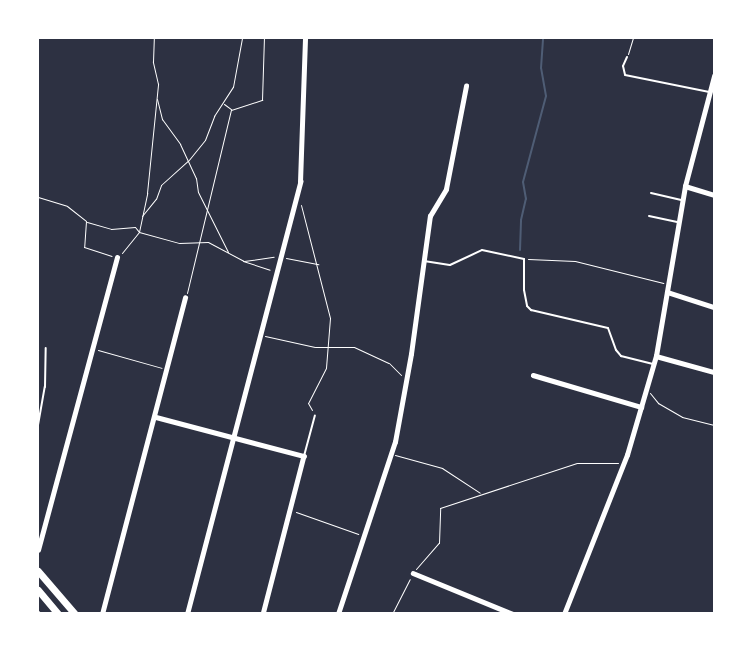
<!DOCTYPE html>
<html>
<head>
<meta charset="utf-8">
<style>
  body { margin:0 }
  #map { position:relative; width:752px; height:651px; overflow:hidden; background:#2d3142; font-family:"Open Sans",sans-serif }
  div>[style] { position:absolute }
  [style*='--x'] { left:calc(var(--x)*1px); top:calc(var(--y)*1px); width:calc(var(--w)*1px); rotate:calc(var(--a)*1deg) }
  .stream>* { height:2px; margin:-1px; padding:0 1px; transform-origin:1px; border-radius:1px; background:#4f5d75 }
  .path>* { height:1px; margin:-0.5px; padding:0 0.5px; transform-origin:0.5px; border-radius:0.5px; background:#fff }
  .service>* { height:2px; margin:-1px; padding:0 1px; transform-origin:1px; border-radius:1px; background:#fff }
  .minor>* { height:4.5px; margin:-2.25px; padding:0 2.25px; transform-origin:2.25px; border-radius:2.25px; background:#fff }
  .primary>* { height:7px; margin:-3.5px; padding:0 3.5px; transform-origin:3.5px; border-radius:3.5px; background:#fff }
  span { translate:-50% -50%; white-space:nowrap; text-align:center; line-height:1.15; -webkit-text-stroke:5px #fff; paint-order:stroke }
  .frame { position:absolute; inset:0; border:39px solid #fff; pointer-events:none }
</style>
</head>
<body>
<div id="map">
  <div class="stream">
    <i style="--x:520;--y:250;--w:30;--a:-88"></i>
    <i style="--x:521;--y:220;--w:22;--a:-77"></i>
    <i style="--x:526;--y:199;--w:17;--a:-100"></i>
    <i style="--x:523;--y:182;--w:89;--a:-75"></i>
    <i style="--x:546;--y:96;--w:28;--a:-100"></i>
    <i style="--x:541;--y:68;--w:30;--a:-86"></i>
  </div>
  <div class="path">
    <i style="--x:628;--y:54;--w:17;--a:-73"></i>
    <i style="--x:157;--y:99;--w:21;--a:76"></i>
    <i style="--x:162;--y:119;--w:31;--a:54"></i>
    <i style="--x:180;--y:144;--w:38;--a:65"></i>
    <i style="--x:196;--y:178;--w:14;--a:82"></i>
    <i style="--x:198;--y:192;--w:67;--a:63.4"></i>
    <i style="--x:224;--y:104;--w:9;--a:36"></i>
    <i style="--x:38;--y:197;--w:30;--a:17"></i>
    <i style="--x:67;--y:206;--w:24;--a:38"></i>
    <i style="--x:86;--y:221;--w:26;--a:94"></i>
    <i style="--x:84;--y:247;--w:29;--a:18"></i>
    <i style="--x:301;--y:205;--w:117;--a:75.6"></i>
    <i style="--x:330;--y:318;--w:50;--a:94.6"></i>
    <i style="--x:326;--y:368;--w:39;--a:117"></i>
    <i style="--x:308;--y:403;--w:8;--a:60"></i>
    <i style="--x:142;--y:216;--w:22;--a:-51"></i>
    <i style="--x:156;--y:199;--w:15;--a:-70"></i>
    <i style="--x:161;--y:185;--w:36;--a:-42"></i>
    <i style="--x:188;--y:161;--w:27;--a:-51"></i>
    <i style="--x:205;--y:140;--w:26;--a:-69"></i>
    <i style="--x:214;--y:116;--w:35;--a:-57"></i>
    <i style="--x:233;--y:87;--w:50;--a:-79.6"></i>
    <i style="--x:87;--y:222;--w:25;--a:16"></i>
    <i style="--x:111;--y:229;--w:24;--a:-5"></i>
    <i style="--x:135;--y:227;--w:6;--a:51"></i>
    <i style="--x:139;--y:232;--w:40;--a:-78"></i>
    <i style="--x:147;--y:193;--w:110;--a:-84.2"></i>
    <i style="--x:158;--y:84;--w:23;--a:-103"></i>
    <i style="--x:153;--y:62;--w:24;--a:-88"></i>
    <i style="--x:122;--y:253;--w:27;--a:-51"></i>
    <i style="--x:139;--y:232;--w:41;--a:15.4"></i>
    <i style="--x:179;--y:243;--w:29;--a:-2"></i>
    <i style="--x:208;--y:242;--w:40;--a:28"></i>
    <i style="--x:243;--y:261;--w:28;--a:18"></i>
    <i style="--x:286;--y:258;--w:33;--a:11"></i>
    <i style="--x:528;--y:259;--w:47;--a:2.4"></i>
    <i style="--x:575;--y:261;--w:91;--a:14"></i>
    <i style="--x:244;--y:261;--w:30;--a:-8"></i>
    <i style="--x:187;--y:293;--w:188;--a:-76.5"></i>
    <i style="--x:231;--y:110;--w:33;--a:-18"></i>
    <i style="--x:262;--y:100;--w:62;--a:-88.2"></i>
    <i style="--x:265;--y:336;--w:51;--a:12.4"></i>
    <i style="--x:315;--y:347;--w:39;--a:0"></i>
    <i style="--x:354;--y:347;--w:38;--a:25"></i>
    <i style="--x:389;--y:363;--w:17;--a:45"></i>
    <i style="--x:98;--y:350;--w:66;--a:15.7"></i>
    <i style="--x:650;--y:393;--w:13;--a:51"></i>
    <i style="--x:658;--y:403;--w:28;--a:30"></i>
    <i style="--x:682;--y:417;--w:33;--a:14"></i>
    <i style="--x:395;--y:455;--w:49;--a:15.5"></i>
    <i style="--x:442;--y:468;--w:45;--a:33.3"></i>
    <i style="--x:296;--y:512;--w:66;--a:19.5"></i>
    <i style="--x:416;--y:569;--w:35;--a:-49"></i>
    <i style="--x:439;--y:543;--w:35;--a:-88"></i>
    <i style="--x:440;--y:508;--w:144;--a:-18.2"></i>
    <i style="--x:577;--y:463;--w:41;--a:0"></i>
    <i style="--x:392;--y:614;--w:39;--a:-63"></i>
  </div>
  <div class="service">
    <i style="--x:627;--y:57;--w:10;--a:114"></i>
    <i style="--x:623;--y:66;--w:9;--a:77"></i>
    <i style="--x:625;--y:75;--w:86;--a:11.4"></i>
    <i style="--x:651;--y:193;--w:31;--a:13"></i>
    <i style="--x:649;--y:216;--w:30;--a:12"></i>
    <i style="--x:424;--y:261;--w:26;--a:9"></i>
    <i style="--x:450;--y:265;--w:35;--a:-25"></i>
    <i style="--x:482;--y:250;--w:43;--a:12.1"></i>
    <i style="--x:524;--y:259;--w:31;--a:90"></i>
    <i style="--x:524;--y:290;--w:16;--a:79"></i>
    <i style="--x:527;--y:306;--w:6;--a:45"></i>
    <i style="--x:531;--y:310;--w:79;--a:13.2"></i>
    <i style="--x:608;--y:328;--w:23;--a:70"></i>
    <i style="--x:616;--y:350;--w:8;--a:50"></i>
    <i style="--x:621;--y:356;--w:34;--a:14"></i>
    <i style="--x:38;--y:425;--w:39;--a:-80"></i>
    <i style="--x:45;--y:387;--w:39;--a:-89"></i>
    <i style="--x:304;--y:456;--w:42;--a:-75"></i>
  </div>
  <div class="minor">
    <i style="--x:685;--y:186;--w:30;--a:17"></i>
    <i style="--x:667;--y:292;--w:49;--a:17.7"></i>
    <i style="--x:656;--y:356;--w:60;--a:15.4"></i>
    <i style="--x:533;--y:375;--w:113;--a:16.5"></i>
    <i style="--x:156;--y:417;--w:153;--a:14.8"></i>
    <i style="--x:304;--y:456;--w:163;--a:104.5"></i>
    <i style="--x:38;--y:550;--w:303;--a:-74.9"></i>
    <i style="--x:413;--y:573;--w:108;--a:22.3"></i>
    <i style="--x:38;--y:613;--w:1;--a:90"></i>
    <i style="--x:102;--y:614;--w:327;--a:-75.3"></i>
    <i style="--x:187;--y:614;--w:447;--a:-75.3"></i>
    <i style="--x:300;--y:182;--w:144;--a:-88"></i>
    <i style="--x:338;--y:614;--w:181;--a:-71.7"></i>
    <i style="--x:395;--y:442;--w:89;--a:-79.7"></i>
    <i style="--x:411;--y:354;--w:139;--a:-82.2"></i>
    <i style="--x:430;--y:216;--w:31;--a:-59"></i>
    <i style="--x:446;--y:189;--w:105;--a:-79"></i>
    <i style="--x:564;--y:614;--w:171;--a:-68.4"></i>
    <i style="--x:627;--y:455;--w:103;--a:-73.7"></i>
    <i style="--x:656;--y:356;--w:172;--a:-80.3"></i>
    <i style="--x:685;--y:186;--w:114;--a:-75.2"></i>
  </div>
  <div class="primary">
    <i style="--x:38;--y:571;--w:57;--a:49.3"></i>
    <i style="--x:38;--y:590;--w:31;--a:50"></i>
  </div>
  <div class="frame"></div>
</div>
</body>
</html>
